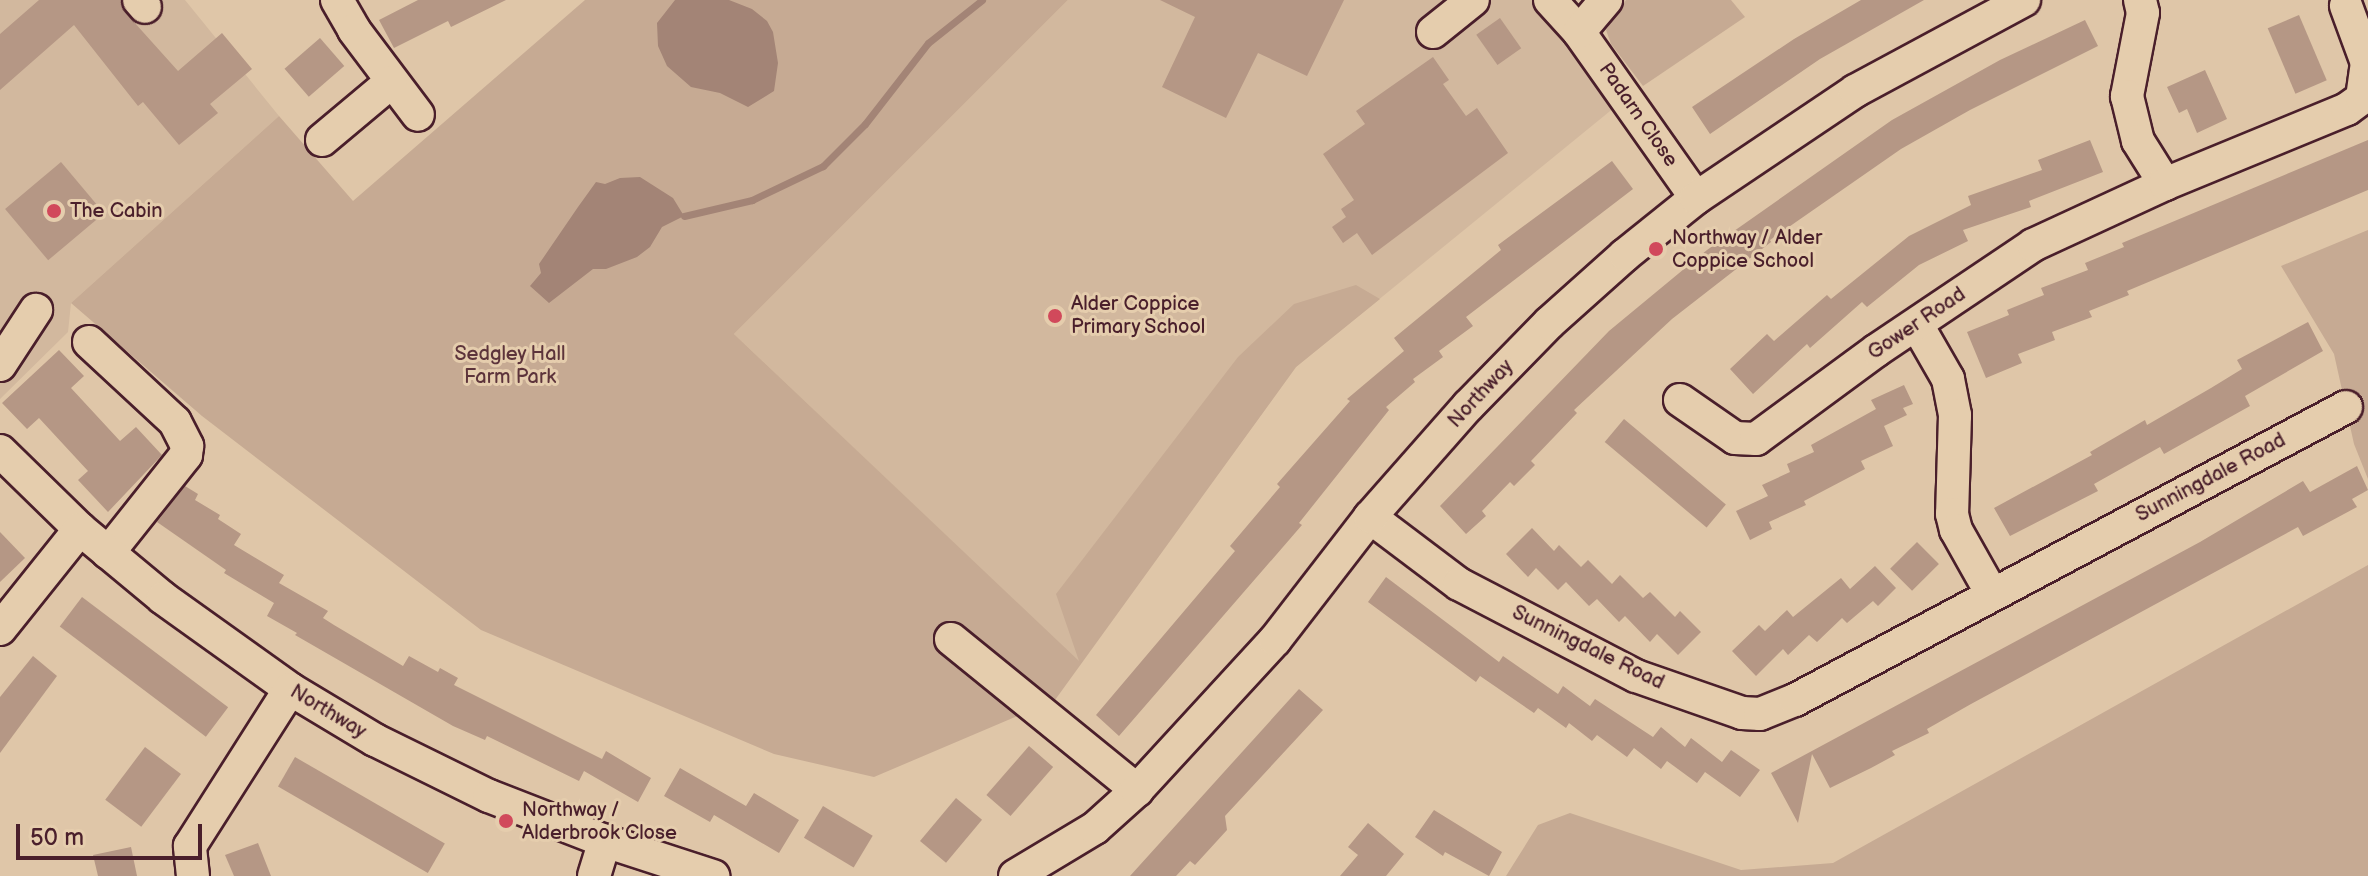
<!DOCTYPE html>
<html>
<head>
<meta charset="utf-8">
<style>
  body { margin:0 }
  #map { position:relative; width:2368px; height:876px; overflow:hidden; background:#dfc6a8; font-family:"Balsamiq Sans",sans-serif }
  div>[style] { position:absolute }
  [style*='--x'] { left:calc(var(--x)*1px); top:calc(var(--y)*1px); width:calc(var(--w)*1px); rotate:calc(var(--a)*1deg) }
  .built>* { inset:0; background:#d2b89e }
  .green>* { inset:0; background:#c6aa93 }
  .water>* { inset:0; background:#a38476 }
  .stream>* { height:7px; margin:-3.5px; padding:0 3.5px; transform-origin:3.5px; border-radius:3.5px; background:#a38476 }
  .building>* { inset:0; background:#b59785; transform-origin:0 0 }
  .roads { filter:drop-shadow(2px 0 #4a1f2b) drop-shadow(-2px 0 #4a1f2b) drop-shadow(0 2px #4a1f2b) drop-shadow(0 -2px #4a1f2b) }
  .minor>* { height:32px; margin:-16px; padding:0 16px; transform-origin:16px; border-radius:16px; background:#e5cdad }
  .dots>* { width:22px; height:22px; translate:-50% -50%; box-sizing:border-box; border:4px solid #e5cdad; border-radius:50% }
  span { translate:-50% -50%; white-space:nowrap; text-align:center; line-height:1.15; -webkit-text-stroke:6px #e5cdad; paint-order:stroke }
  .street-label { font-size:20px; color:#4a1f2b }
  .poi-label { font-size:20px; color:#4a1f2b }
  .left { translate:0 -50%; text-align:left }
  .park-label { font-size:20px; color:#5d343b }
  .scale { position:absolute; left:16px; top:824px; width:186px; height:36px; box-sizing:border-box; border:4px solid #4a1f2b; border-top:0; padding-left:10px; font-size:24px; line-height:28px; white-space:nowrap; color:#4a1f2b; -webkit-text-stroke:6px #e5cdad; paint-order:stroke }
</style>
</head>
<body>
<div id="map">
  <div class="built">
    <i style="clip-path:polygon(0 0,185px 0,279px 116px,71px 303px,68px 332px,0 399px)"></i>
    <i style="clip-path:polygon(1068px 0,1532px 0,1615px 107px,1296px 367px,1080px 663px,734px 334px)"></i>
  </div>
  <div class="green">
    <i style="clip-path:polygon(585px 0,1068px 0,734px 334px,1079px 661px,1056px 594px,1238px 357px,1294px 304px,1356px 285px,1380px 299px,1296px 367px,1055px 700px,874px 777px,774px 754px,481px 630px,202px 416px,71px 303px,279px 116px,353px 201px)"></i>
    <i style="clip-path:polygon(1626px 0,1731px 0,1745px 17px,1643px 86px,1611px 44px,1606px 30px)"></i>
    <i style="clip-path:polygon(2368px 230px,2368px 479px,2354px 444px,2334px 354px,2281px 266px)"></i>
    <i style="clip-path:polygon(2368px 565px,2368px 876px,1506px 876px,1538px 825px,1570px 813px,1741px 870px,1833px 863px)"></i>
  </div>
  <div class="water">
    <i style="clip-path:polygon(675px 0,729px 0,752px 9px,767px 21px,773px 32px,778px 63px,774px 91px,748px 107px,720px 93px,691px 87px,667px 66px,658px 46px,657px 23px)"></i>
    <i style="clip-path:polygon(640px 177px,673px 198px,684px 216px,662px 227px,650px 247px,637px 257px,606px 269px,593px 269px,549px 303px,530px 286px,541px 273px,539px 264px,578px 207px,596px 182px,605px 184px,620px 178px)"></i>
  </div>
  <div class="stream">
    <i style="--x:684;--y:216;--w:70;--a:-13.2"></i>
    <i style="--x:752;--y:200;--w:79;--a:-25.6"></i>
    <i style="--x:823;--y:166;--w:59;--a:-45"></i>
    <i style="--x:865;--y:124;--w:103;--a:-52.1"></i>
    <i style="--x:928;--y:43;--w:69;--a:-38.5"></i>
  </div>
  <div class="building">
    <i style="clip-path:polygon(39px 0,120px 0,125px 12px,178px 71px,222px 33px,252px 69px,210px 104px,218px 113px,179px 145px,143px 102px,138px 106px,74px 25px,0 90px,0 34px)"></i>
    <i style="clip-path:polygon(418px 0,506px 0,451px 27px,448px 21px,394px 48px,379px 20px)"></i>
    <i style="clip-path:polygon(1160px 0,1344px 0,1307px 76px,1258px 53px,1226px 118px,1162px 87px,1195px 17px)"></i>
    <i style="clip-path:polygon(1861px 0,1924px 0,1820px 59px,1710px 134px,1692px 107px,1794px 39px)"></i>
    <i style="left:2299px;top:15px;width:71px;height:34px;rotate:67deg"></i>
    <i style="left:1500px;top:18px;width:37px;height:29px;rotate:55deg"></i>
    <i style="clip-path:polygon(2085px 20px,2098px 46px,1970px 110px,1901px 149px,1770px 240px,1771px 242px,1672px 319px,1574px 410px,1577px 413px,1531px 461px,1535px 465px,1514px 486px,1510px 482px,1482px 511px,1486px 516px,1466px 534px,1440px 506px,1609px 331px,1707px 250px,1892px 120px,2000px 60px)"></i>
    <i style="left:320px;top:38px;width:37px;height:47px;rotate:49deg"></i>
    <i style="clip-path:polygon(1433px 57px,1449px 80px,1443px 84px,1466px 116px,1477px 108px,1508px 153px,1372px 255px,1357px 233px,1343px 243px,1332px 227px,1346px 217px,1341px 209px,1354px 200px,1323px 154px,1365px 124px,1356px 111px)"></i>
    <i style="clip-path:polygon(2205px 70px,2227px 119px,2197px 133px,2187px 109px,2179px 113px,2167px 87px)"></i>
    <i style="clip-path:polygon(2090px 140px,2103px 172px,2029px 201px,2031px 207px,1963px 230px,1968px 241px,1919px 265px,1867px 307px,1862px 302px,1810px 348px,1807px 344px,1753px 394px,1730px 369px,1767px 334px,1774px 341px,1827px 295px,1831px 299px,1909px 236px,1971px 205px,1968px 196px,2042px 170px,2038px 160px)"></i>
    <i style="clip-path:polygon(2368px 140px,2368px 190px,2127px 291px,2129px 295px,2089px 311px,2092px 317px,2052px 332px,2055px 340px,2018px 354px,2022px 363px,1986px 378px,1967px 332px,2009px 315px,2007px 310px,2044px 295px,2041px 288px,2088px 270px,2085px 263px,2124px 247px,2122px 243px)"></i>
    <i style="clip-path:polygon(1612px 161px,1633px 189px,1466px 317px,1473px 326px,1439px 351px,1443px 357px,1413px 379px,1415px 382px,1386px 407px,1389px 410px,1299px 523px,1302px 525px,1119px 736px,1096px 715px,1235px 551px,1230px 546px,1280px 487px,1277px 484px,1350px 401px,1347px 399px,1404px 351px,1394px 338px,1501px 250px,1498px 245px)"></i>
    <i style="left:61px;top:162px;width:67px;height:73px;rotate:50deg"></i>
    <i style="clip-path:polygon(2308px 322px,2323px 351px,2245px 396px,2250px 406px,2164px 454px,2160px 447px,2094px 484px,2098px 491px,2010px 536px,1994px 508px,2092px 455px,2090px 452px,2145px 420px,2147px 425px,2211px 388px,2242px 369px,2237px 360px)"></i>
    <i style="clip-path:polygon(59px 350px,84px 376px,71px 388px,120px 441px,136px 427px,162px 455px,108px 512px,78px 480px,88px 471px,39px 418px,27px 429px,2px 403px)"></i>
    <i style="clip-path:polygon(1904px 385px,1913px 404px,1903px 408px,1907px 415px,1884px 426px,1893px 446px,1861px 461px,1865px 469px,1804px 501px,1806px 505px,1769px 522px,1772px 529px,1750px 540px,1736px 511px,1768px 496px,1762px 485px,1790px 472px,1787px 464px,1814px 452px,1811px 445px,1876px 409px,1871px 400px)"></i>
    <i style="left:1624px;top:419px;width:133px;height:30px;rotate:40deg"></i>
    <i style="clip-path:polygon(2357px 466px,2368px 490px,2352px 499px,2357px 507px,2303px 536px,2298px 527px,1971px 704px,1927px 729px,1929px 733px,1892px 751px,1895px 755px,1871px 768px,1830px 788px,1812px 754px,1798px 823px,1771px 773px,2200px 542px,2303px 481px,2310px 492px)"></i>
    <i style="clip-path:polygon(185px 486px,198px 494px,195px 500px,220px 515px,218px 519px,241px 534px,234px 545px,284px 575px,279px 583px,328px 611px,323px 618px,334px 625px,403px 666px,409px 656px,438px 672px,440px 668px,458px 678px,454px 685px,602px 759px,606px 751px,651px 778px,638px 802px,584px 771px,579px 781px,487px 736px,485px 740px,453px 726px,295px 635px,297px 633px,267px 616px,274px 603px,224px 573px,226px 570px,157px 522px)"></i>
    <i style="clip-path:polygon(1532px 528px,1554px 551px,1559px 545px,1581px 567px,1588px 560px,1612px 584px,1620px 575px,1643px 598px,1650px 592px,1675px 617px,1680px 611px,1701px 632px,1678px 655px,1657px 634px,1650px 642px,1625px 616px,1619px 622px,1597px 599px,1589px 606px,1566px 582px,1558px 590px,1536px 568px,1528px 577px,1506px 554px)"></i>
    <i style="clip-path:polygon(0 532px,25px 558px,0 582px)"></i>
    <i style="left:1917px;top:542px;width:31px;height:38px;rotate:45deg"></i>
    <i style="clip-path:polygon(1875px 566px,1896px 588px,1878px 606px,1873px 601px,1847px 623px,1842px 618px,1817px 642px,1809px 635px,1788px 655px,1783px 649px,1756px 676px,1732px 651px,1759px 625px,1765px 631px,1787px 610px,1793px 617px,1841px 578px,1850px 589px)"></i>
    <i style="clip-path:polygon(1386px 577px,1499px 662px,1503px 656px,1558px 694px,1563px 686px,1590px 706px,1595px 699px,1653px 737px,1661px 727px,1685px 747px,1691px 738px,1722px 762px,1731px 750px,1760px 770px,1740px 797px,1705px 772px,1697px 783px,1667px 761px,1661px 769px,1634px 748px,1627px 757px,1597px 735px,1592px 741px,1569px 723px,1566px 728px,1538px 708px,1534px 713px,1480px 676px,1476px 682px,1368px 602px)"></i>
    <i style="left:82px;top:597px;width:183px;height:37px;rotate:37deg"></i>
    <i style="clip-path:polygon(33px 656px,57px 676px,0 753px,0 697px)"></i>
    <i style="clip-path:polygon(1299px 689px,1323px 710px,1225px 816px,1227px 830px,1195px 865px,1190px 861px,1176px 876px,1130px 876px)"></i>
    <i style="left:1029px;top:746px;width:32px;height:65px;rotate:41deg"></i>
    <i style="left:145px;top:747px;width:45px;height:66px;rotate:37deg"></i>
    <i style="left:295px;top:757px;width:173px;height:34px;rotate:30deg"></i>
    <i style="clip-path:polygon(680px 768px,746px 806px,754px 793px,799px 820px,779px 853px,714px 815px,710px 822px,664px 796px)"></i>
    <i style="left:956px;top:798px;width:34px;height:56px;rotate:40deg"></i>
    <i style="left:823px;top:806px;width:58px;height:37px;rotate:31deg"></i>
    <i style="clip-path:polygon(1434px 810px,1502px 852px,1489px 876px,1445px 852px,1443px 856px,1415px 837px)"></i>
    <i style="clip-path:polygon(1368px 823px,1404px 854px,1386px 876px,1340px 876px,1358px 855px,1348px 847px)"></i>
    <i style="clip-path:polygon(258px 843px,271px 876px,234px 876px,225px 855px)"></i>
    <i style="clip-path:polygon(131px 847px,137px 876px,98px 876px,93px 855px)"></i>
  </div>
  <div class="roads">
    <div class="minor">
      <i style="--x:139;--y:0;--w:9;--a:49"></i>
      <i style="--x:337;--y:0;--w:34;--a:60"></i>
      <i style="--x:354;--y:30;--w:106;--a:53"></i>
      <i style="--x:1550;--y:0;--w:43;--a:47.8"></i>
      <i style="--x:1579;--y:32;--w:203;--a:54.8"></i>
      <i style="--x:2140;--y:0;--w:13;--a:77"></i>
      <i style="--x:2143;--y:13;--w:85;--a:100.9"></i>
      <i style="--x:2127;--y:96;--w:46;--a:76.3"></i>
      <i style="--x:2138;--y:141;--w:51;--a:57.9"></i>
      <i style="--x:1433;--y:32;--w:51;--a:-38.7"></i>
      <i style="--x:1579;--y:32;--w:42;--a:-49.8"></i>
      <i style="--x:322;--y:140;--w:90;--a:-40"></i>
      <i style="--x:1917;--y:325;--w:62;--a:60.1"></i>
      <i style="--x:1948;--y:379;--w:37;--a:79"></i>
      <i style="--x:1955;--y:415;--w:99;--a:91.7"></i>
      <i style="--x:1952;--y:514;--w:16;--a:76"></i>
      <i style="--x:1956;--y:530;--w:73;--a:60.6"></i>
      <i style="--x:89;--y:342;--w:117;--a:42.9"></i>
      <i style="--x:175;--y:422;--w:27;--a:63"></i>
      <i style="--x:187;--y:446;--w:9;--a:96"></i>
      <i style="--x:186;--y:455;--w:125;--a:128.5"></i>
      <i style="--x:0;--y:365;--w:66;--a:-56.8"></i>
      <i style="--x:1680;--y:400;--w:67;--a:34.6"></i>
      <i style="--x:1735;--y:438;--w:21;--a:3"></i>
      <i style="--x:1756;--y:439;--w:150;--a:-36.3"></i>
      <i style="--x:1877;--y:350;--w:188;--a:-33.9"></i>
      <i style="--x:2033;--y:245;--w:145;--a:-24.8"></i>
      <i style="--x:2165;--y:184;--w:197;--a:-22.4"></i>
      <i style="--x:2347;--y:109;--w:19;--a:-36"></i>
      <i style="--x:2362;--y:98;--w:35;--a:-82"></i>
      <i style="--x:2367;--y:63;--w:61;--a:-110.2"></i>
      <i style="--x:0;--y:451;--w:112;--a:44.3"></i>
      <i style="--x:80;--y:529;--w:108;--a:39.7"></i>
      <i style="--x:163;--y:598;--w:156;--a:35.6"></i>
      <i style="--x:290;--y:689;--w:99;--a:31"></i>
      <i style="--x:375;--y:740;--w:127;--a:26.2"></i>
      <i style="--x:489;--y:796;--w:124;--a:21.2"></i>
      <i style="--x:605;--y:841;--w:114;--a:18"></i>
      <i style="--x:1370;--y:517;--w:111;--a:37"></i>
      <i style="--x:1459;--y:584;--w:199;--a:27.5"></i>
      <i style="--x:1636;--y:676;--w:112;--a:19.2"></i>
      <i style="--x:1742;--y:713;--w:18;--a:3"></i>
      <i style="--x:1760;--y:714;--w:38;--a:-22"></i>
      <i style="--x:1795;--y:700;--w:624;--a:-28"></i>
      <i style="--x:0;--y:629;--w:128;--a:-51.3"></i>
      <i style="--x:951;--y:639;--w:240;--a:39.1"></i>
      <i style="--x:193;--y:876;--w:30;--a:-96"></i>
      <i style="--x:190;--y:846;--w:186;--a:-57.5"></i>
      <i style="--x:594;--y:876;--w:37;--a:-73"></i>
      <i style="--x:1015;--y:876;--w:93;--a:-31"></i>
      <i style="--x:1095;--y:828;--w:57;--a:-42.1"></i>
      <i style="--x:1137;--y:790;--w:204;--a:-47.4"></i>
      <i style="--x:1275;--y:640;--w:155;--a:-52.3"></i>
      <i style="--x:1370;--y:517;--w:148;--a:-48.6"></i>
      <i style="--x:1468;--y:406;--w:116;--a:-45.7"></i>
      <i style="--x:1549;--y:323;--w:102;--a:-41.8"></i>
      <i style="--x:1625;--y:255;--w:91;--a:-38.8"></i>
      <i style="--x:1696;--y:198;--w:192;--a:-33.9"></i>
      <i style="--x:1855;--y:91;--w:192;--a:-28.3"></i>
    </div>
  </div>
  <div class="dots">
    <i style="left:54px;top:211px;background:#d1495b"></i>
    <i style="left:1656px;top:249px;background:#d1495b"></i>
    <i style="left:1055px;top:316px;background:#d1495b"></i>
    <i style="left:506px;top:821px;background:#d1495b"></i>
  </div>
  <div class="street-label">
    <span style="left:1638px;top:115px;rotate:55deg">Padarn Close</span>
    <span style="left:1917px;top:324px;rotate:-34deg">Gower Road</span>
    <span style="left:1481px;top:394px;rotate:-47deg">Northway</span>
    <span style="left:2211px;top:478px;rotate:-28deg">Sunningdale Road</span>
    <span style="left:1588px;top:648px;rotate:26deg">Sunningdale Road</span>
    <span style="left:328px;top:712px;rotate:31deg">Northway</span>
  </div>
  <div class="poi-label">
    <span class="left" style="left:70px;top:211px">The Cabin</span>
    <span class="left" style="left:1672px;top:250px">Northway / Alder<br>Coppice School</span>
    <span class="left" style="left:1071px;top:316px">Alder Coppice<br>Primary School</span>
    <span class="left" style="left:522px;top:822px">Northway /<br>Alderbrook Close</span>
  </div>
  <div class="park-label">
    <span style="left:510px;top:366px">Sedgley Hall<br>Farm Park</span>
  </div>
  <div class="scale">50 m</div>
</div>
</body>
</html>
